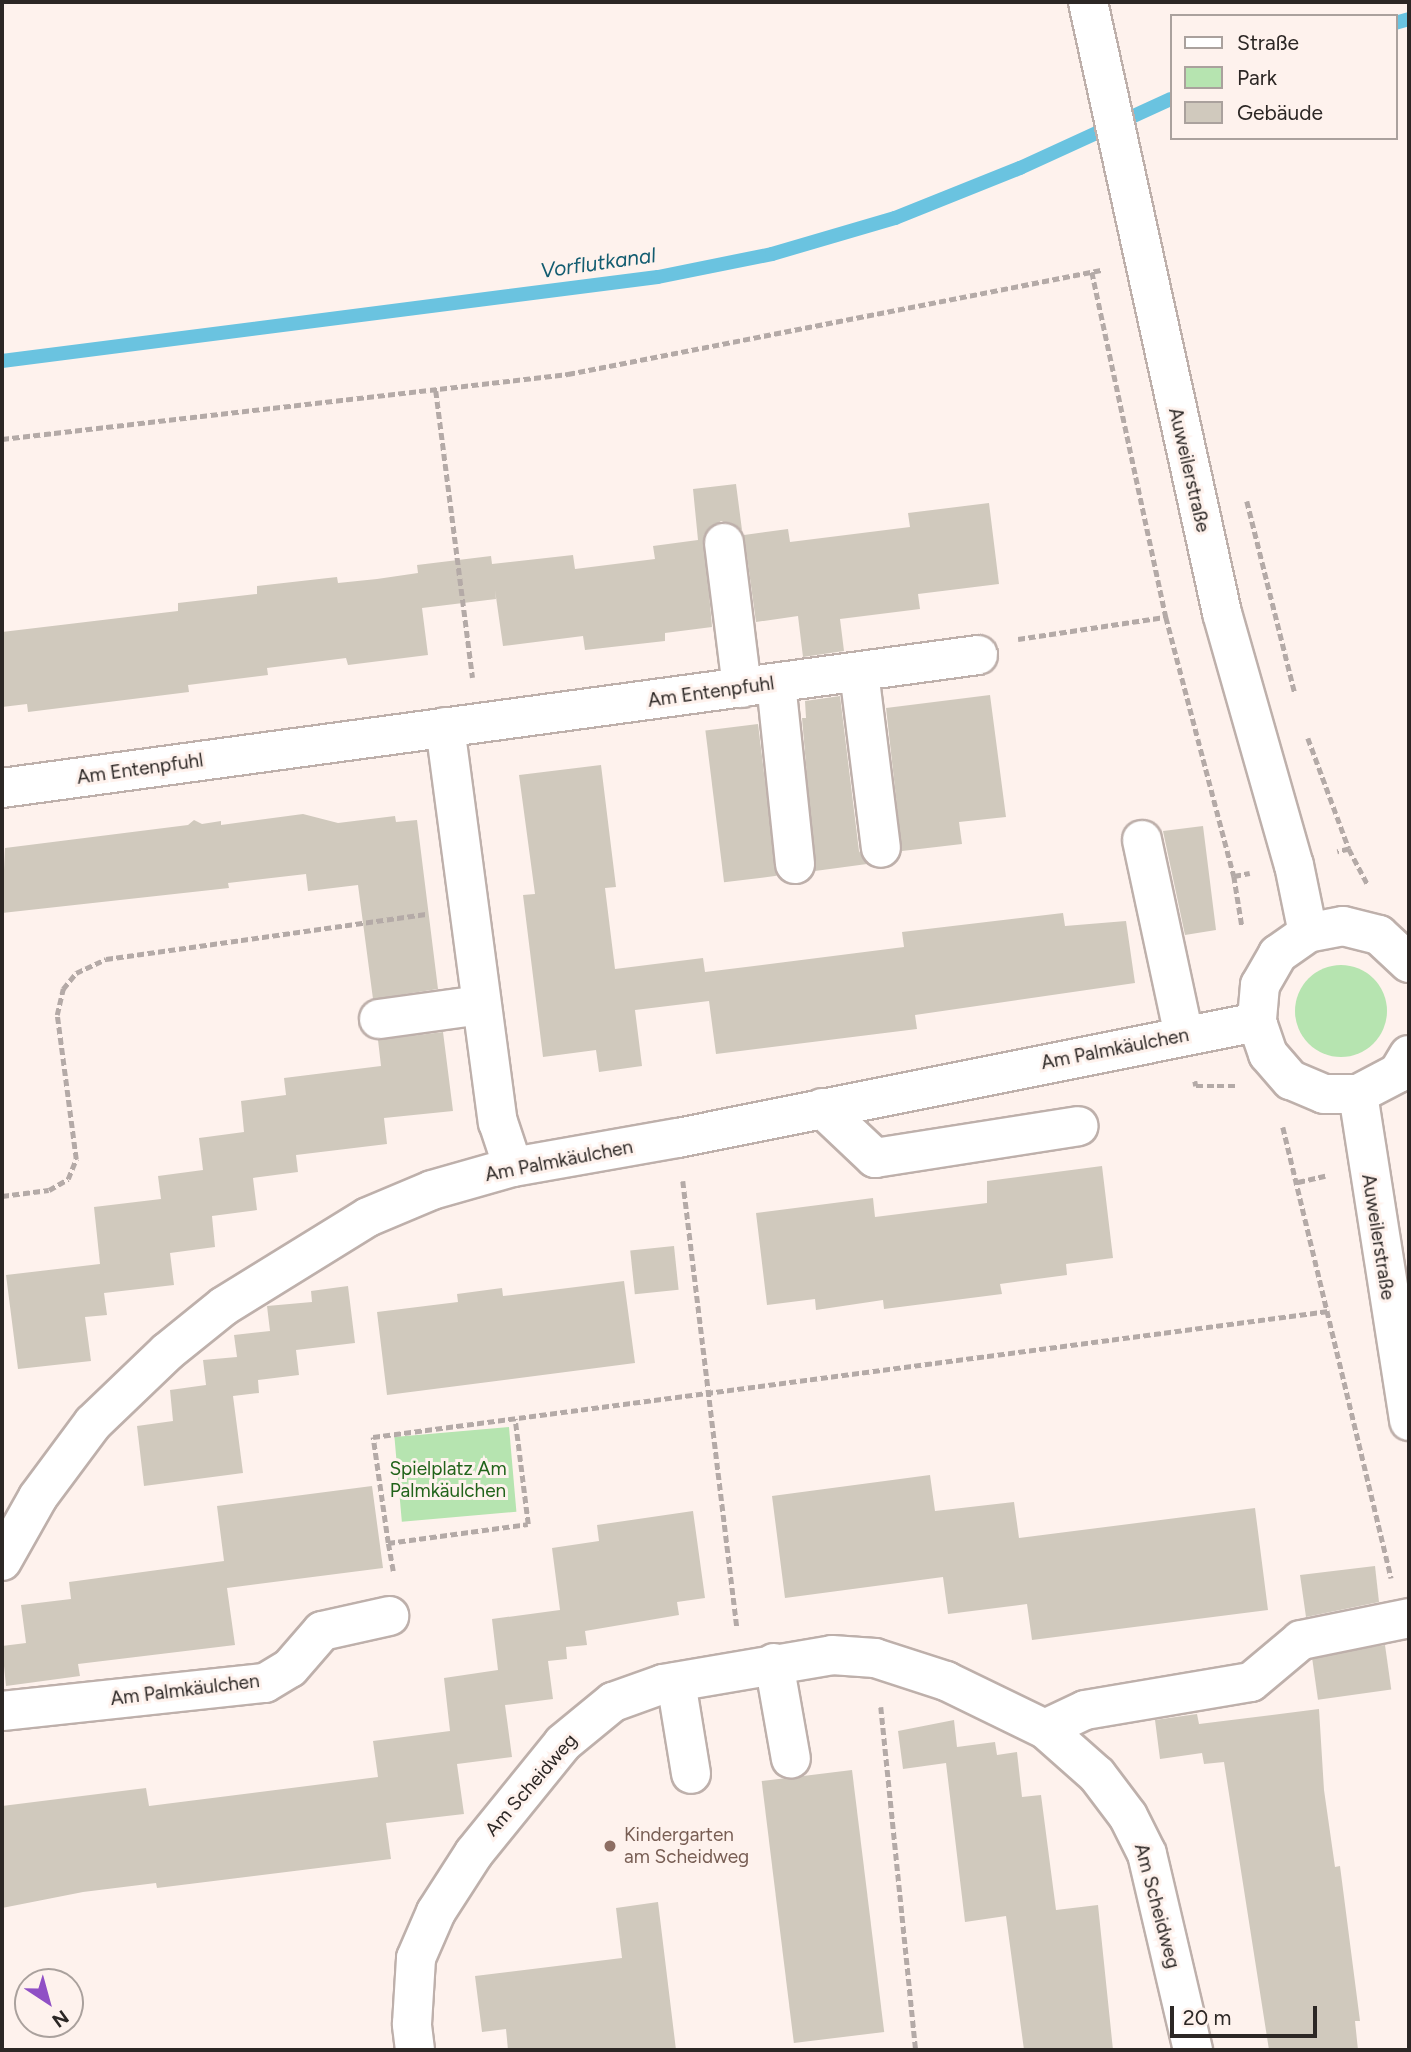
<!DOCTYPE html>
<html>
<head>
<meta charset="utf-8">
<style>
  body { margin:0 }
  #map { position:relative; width:1411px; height:2052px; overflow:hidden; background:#fef2ed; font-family:Figtree,sans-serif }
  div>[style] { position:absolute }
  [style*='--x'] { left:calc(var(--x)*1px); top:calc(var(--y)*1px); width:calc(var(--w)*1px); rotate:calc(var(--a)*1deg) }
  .green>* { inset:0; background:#b6e4b0; transform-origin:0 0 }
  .round { border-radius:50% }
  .stream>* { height:14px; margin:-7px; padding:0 7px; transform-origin:7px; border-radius:7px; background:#6ac3e0 }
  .building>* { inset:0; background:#d0c9bd; transform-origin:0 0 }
  .path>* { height:4.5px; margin-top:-2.25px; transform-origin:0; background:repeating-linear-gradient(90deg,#b4aaa7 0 7px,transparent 0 10.5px) }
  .roads { filter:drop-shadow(2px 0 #beb0ab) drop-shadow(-2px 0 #beb0ab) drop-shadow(0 2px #beb0ab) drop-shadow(0 -2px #beb0ab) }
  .minor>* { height:38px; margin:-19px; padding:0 19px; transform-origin:19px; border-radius:19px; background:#fff }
  .dots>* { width:19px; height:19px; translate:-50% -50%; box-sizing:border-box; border:4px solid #fef2ed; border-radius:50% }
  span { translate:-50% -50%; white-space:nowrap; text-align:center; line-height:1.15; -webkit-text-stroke:6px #fef2ed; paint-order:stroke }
  .street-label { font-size:19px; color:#2c2725 }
  .park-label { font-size:19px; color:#21631a }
  .education-label { font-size:19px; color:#785e54 }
  .left { translate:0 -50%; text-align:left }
  .water-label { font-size:21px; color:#125c70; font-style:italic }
  .frame { position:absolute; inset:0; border:4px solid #2c2725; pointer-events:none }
  .legend { position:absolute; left:1170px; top:14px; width:228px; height:126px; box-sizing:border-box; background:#fef2ed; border:2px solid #aaa19d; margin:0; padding:9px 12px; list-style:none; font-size:21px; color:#2c2725 }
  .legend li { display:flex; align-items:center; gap:14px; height:35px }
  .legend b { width:35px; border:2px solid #aaa19d }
  .north { position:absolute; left:14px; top:1968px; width:70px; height:70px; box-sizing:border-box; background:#fef2ed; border:2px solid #aaa19d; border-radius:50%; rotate:144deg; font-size:19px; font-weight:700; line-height:28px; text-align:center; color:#2c2725 }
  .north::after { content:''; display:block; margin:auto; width:24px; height:32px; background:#9050c5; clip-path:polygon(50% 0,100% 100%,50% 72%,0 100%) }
  .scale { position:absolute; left:1170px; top:2006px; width:147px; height:32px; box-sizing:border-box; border:4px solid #2c2725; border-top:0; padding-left:9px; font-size:21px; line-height:24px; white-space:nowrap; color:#2c2725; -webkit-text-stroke:5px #fef2ed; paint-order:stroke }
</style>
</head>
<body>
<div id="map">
  <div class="green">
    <i class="round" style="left:1295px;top:965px;width:92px;height:92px"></i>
    <i style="left:509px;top:1427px;width:85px;height:115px;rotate:85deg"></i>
  </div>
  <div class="stream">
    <i style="--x:1395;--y:23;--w:15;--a:-16"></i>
    <i style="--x:2;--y:361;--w:661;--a:-7.3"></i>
    <i style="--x:658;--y:277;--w:116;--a:-11.4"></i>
    <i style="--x:772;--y:254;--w:128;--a:-16.3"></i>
    <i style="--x:895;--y:218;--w:135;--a:-21.8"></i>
    <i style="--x:1020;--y:168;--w:166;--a:-24.6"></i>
  </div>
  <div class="building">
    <i style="clip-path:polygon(736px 484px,742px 530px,721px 521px,704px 535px,712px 627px,665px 633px,665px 641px,585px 650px,583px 636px,503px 646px,495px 590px,496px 599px,422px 608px,428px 655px,348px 665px,346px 658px,267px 668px,268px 675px,188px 685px,189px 692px,28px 712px,27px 704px,2px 707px,2px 632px,178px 611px,178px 603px,257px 594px,257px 586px,337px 577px,338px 583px,377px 579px,418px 573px,417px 565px,491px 556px,492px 564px,573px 555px,575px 569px,655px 559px,653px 546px,698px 540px,693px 489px)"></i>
    <i style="clip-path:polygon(989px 503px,999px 584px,918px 594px,920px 609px,840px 619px,844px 651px,803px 657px,798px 616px,756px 622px,744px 535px,788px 529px,790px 542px,910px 527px,908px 513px)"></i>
    <i style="clip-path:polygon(990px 695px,1006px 817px,959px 822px,962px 844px,902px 851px,886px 708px)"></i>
    <i style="clip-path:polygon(840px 696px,859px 851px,867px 864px,815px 871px,802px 718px,806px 718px,805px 701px)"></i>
    <i style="left:758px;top:724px;width:153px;height:53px;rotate:83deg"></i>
    <i style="clip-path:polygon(601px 765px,616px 887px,605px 888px,615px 969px,703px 958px,705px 972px,746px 967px,904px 947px,902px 932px,1063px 913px,1065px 926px,1126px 921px,1135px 983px,915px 1015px,917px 1029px,716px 1054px,709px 1001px,635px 1010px,642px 1066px,599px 1072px,596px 1050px,543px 1057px,523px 895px,535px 894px,519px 775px)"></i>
    <i style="clip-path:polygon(303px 814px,338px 823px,395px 816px,396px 822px,417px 820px,438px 989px,373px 999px,358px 885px,308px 891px,306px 874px,228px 883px,229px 888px,2px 913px,5px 848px,188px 825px,194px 820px,202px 824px,221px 821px,221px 825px)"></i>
    <i style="clip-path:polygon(1203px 826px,1216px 930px,1185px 935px,1163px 831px)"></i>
    <i style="clip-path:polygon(443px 1032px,453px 1111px,384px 1118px,387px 1144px,296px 1155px,298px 1172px,253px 1178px,257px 1210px,212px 1216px,215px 1247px,170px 1253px,174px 1285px,104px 1293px,107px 1315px,85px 1317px,91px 1361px,18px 1369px,6px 1275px,100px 1264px,94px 1207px,161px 1199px,158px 1176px,203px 1170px,199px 1138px,244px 1132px,241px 1101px,286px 1095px,284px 1078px,381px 1066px,378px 1040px)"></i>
    <i style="clip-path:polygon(1102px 1166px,1113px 1258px,1066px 1264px,1067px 1275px,1000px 1284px,1002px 1294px,884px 1309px,883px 1300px,816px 1310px,815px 1299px,767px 1305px,756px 1213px,873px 1198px,875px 1217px,987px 1203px,987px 1181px)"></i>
    <i style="left:674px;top:1246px;width:44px;height:44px;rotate:84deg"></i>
    <i style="clip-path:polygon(624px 1281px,635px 1363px,387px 1395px,377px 1312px,458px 1302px,457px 1294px,502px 1288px,503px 1296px)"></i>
    <i style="clip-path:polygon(348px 1286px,355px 1343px,296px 1350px,299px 1375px,258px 1380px,259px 1393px,233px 1396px,243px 1473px,144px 1486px,137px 1426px,173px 1421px,170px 1390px,206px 1385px,203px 1360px,237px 1357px,234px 1335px,270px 1331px,267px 1306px,312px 1302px,311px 1291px)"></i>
    <i style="clip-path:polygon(930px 1475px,935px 1511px,1014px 1502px,1019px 1538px,1255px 1508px,1268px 1610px,1032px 1640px,1027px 1604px,948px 1614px,943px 1577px,785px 1598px,772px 1496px)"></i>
    <i style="clip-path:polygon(372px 1486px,383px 1568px,227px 1588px,235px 1645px,78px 1664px,80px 1676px,6px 1686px,2px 1646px,26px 1643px,21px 1605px,71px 1599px,69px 1582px,224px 1561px,217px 1506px)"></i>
    <i style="clip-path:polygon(693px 1511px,705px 1598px,677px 1602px,679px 1615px,585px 1631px,587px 1645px,566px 1647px,567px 1659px,548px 1661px,553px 1699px,505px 1705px,512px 1757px,457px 1764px,464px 1814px,386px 1823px,391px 1859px,157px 1888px,156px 1883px,83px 1892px,2px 1908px,2px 1806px,146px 1788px,149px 1806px,378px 1777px,373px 1741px,450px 1731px,444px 1678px,498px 1670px,492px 1619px,560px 1610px,552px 1548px,599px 1541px,597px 1525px)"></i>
    <i style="clip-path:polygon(1375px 1566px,1379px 1602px,1306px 1617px,1300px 1575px)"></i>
    <i style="left:1385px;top:1645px;width:45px;height:74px;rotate:82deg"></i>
    <i style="clip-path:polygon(1319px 1709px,1324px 1790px,1335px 1867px,1340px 1866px,1360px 2021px,1355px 2021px,1358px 2050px,1269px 2050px,1224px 1762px,1204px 1764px,1202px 1753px,1160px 1759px,1155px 1720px,1197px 1714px,1199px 1724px)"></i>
    <i style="clip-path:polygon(954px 1720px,957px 1747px,995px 1742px,997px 1755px,1017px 1752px,1022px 1797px,1041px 1795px,1056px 1910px,1098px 1905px,1113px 2050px,1024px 2050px,1006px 1916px,965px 1922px,946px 1763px,903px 1769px,898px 1731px)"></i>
    <i style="left:852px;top:1770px;width:264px;height:91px;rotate:83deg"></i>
    <i style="clip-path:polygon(658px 1902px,676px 2050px,508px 2050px,506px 2029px,482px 2032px,475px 1976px,622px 1958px,616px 1908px)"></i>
  </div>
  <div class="path">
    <i style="--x:1092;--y:272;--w:353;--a:77.9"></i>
    <i style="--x:1166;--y:617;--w:268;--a:75.3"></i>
    <i style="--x:1234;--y:876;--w:51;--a:80.9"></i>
    <i style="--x:436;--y:391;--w:289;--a:82.7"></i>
    <i style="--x:2;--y:439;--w:570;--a:-6.55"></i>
    <i style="--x:568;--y:374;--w:543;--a:-11.04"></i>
    <i style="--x:1247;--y:501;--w:198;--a:76"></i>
    <i style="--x:1018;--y:639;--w:150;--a:-8.5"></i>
    <i style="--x:1308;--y:738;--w:118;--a:69.7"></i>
    <i style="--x:1349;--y:849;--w:12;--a:166"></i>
    <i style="--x:1349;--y:849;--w:41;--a:62.2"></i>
    <i style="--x:1234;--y:876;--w:16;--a:-11"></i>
    <i style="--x:1195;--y:1081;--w:5;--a:79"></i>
    <i style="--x:1196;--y:1086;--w:39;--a:0"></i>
    <i style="--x:1283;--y:1127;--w:464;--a:76.5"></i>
    <i style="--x:683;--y:1181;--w:449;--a:83.1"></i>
    <i style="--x:1298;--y:1182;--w:28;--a:-13"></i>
    <i style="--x:2;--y:1196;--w:47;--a:-7.3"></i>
    <i style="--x:49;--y:1190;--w:22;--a:-30"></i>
    <i style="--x:68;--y:1179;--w:22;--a:-68"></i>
    <i style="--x:76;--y:1159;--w:145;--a:-97.5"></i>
    <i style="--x:57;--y:1015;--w:27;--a:-77"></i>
    <i style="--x:63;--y:989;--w:21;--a:-51"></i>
    <i style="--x:76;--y:973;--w:33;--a:-25"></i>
    <i style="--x:106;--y:959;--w:323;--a:-8"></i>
    <i style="--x:388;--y:1543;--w:107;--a:-98.1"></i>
    <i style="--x:373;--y:1437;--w:964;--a:-7.51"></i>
    <i style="--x:393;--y:1571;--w:28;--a:-100"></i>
    <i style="--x:388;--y:1543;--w:141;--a:-7.7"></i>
    <i style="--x:528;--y:1524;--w:106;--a:-97.1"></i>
    <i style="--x:881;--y:1707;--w:345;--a:84.2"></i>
  </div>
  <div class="roads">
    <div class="minor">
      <i style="--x:1088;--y:2;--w:626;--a:77.63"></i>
      <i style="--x:1222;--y:613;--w:262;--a:74.1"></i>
      <i style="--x:1294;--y:865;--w:69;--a:78.4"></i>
      <i style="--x:724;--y:543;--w:146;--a:82.9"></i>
      <i style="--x:859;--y:672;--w:177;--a:82.9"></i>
      <i style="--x:776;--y:683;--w:182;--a:84"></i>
      <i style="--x:445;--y:727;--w:399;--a:82.4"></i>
      <i style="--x:498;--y:1122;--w:47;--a:71.6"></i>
      <i style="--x:2;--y:788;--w:985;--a:-7.76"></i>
      <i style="--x:1142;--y:840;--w:200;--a:77.9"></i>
      <i style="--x:1409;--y:963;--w:41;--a:-137"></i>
      <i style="--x:1379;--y:935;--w:37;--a:-166"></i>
      <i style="--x:1343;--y:926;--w:36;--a:169"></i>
      <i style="--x:1308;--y:933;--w:37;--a:145"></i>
      <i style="--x:1278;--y:954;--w:36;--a:120"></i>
      <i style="--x:1260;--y:985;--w:37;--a:95"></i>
      <i style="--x:1257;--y:1022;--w:34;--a:71"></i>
      <i style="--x:1268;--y:1054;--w:35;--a:49"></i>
      <i style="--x:1291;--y:1080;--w:36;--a:23"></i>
      <i style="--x:1324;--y:1094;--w:34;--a:0"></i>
      <i style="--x:1358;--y:1094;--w:45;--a:-27.7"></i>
      <i style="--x:1398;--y:1073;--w:21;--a:-59"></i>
      <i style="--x:379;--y:1019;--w:103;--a:-7.8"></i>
      <i style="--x:1358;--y:1094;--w:331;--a:81.1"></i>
      <i style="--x:822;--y:1108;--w:73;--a:43.3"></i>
      <i style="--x:875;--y:1158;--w:206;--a:-8.9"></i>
      <i style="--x:2;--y:1561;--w:73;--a:-60.6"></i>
      <i style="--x:38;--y:1497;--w:92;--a:-53.4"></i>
      <i style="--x:93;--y:1423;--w:103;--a:-43.8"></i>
      <i style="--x:167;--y:1352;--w:73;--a:-38.9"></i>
      <i style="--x:224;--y:1306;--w:169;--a:-31.7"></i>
      <i style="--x:368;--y:1217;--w:69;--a:-22.9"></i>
      <i style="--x:432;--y:1190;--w:84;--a:-15.9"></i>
      <i style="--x:513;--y:1167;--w:168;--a:-10"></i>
      <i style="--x:678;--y:1138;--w:591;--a:-11.33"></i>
      <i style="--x:774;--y:1663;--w:97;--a:80"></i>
      <i style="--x:676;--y:1682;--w:93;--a:80.7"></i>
      <i style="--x:2;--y:1711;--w:264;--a:-6.1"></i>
      <i style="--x:265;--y:1683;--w:29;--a:-31"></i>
      <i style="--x:290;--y:1668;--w:49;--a:-49.1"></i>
      <i style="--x:322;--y:1631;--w:69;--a:-12.6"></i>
      <i style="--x:1045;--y:1729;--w:44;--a:-25.4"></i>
      <i style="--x:1085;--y:1710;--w:168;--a:-9.6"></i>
      <i style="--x:1251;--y:1682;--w:65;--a:-40"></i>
      <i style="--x:1301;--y:1640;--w:110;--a:-11.5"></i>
      <i style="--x:415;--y:2050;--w:26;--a:-97"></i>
      <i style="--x:412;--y:2024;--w:66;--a:-86.5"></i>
      <i style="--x:416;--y:1958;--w:50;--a:-66.5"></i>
      <i style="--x:436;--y:1912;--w:70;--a:-57.2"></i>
      <i style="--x:474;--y:1853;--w:141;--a:-51"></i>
      <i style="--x:563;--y:1743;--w:65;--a:-39.4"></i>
      <i style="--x:613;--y:1702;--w:53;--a:-19.8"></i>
      <i style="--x:663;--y:1684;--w:171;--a:-9.7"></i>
      <i style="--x:832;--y:1655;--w:43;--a:4"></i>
      <i style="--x:875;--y:1658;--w:75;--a:17.9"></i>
      <i style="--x:946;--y:1681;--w:110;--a:25.9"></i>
      <i style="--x:1045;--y:1729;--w:69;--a:41.5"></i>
      <i style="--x:1097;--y:1775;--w:51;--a:52.9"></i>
      <i style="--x:1128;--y:1816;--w:42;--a:63.4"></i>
      <i style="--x:1147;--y:1854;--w:201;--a:76.8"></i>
    </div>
  </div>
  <div class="dots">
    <i style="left:610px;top:1846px;background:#8d6e63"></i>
  </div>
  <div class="street-label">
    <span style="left:1189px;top:470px;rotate:77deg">Auweilerstraße</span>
    <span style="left:711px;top:692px;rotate:-8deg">Am Entenpfuhl</span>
    <span style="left:140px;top:769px;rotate:-8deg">Am Entenpfuhl</span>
    <span style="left:1115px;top:1049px;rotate:-11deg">Am Palmkäulchen</span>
    <span style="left:559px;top:1161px;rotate:-11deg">Am Palmkäulchen</span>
    <span style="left:1378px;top:1237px;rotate:81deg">Auweilerstraße</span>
    <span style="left:185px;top:1690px;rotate:-7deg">Am Palmkäulchen</span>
    <span style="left:531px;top:1785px;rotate:-49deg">Am Scheidweg</span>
    <span style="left:1157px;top:1906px;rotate:75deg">Am Scheidweg</span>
  </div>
  <div class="park-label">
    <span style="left:448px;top:1480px">Spielplatz Am<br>Palmkäulchen</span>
  </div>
  <div class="education-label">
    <span class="left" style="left:624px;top:1846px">Kindergarten<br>am Scheidweg</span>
  </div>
  <div class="water-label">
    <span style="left:598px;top:263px;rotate:-8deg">Vorflutkanal</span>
  </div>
  <div class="frame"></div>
  <ul class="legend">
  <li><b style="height:9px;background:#fff"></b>Straße</li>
  <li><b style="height:19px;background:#b6e4b0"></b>Park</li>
  <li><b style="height:19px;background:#d0c9bd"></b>Gebäude</li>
  </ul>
  <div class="north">N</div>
  <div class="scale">20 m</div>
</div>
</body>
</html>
